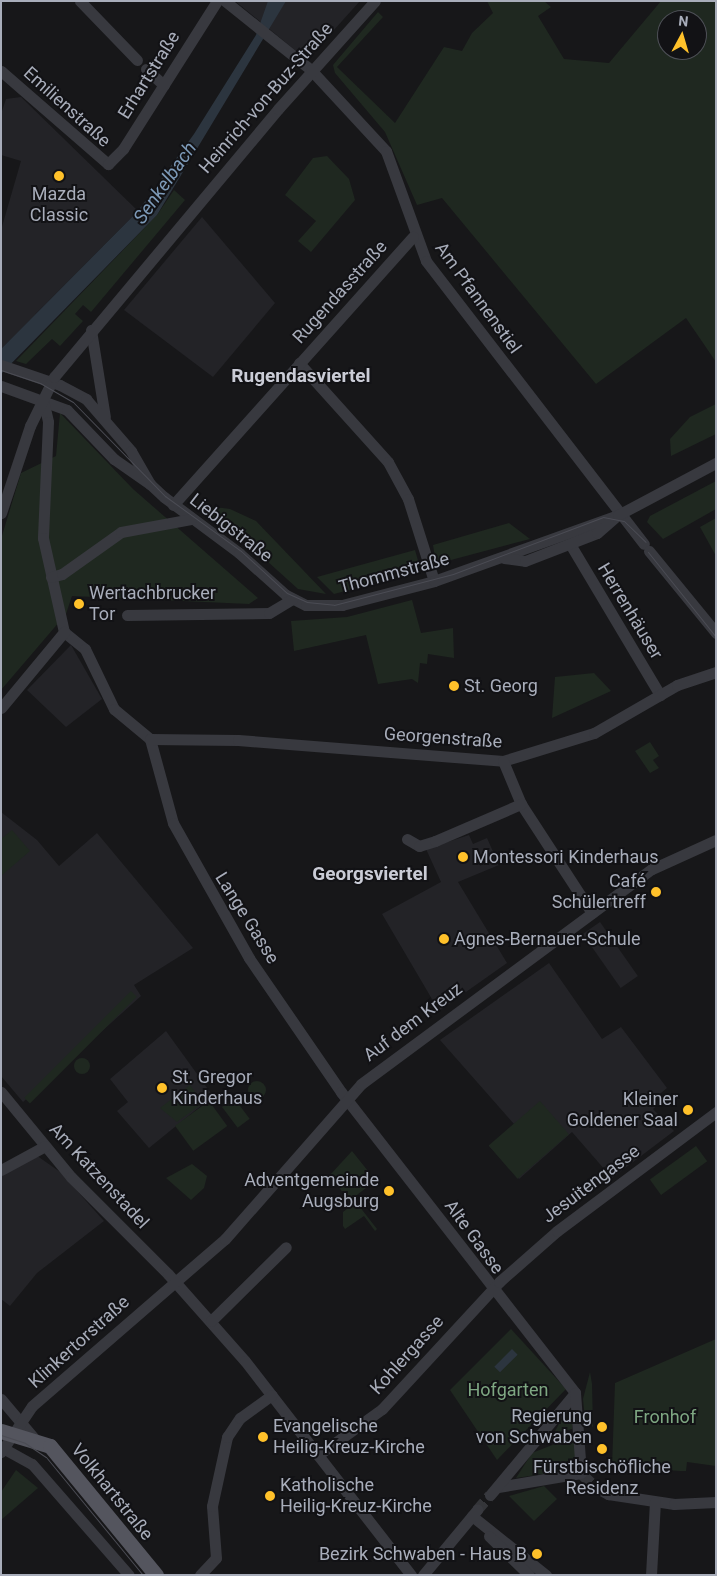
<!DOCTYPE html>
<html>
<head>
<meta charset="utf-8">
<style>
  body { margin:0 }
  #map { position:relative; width:717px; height:1576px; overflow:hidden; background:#171719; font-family:Roboto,sans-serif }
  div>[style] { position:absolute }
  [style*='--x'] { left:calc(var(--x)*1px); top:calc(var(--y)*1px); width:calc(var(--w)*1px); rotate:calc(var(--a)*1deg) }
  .built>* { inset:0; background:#232327; transform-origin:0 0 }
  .green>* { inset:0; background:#1f2820; transform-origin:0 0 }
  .round { border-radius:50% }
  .water>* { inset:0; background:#2c353f; transform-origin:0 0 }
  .minor-tunnel>* { height:11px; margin-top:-5.5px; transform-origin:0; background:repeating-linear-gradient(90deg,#343539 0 11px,transparent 0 16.5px) }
  .minor>* { height:11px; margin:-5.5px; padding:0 5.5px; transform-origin:5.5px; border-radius:5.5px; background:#38393f }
  .major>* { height:15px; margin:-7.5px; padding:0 7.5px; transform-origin:7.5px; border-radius:7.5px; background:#54555e }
  .tram>* { height:1px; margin:-0.5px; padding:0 0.5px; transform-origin:0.5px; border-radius:0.5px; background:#4b4c54 }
  .dots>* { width:14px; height:14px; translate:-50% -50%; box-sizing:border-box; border:2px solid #121215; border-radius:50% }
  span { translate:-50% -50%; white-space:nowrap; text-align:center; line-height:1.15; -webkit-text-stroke:4px #121215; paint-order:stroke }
  .street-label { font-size:18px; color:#a8adba }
  .poi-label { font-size:18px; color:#a8adba }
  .left { translate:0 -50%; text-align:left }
  .right { translate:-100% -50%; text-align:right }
  .park-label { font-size:18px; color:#7ea782 }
  .water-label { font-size:19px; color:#7d9ab8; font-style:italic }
  .neighbourhood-label { font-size:19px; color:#caccd6; font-weight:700 }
  .frame { position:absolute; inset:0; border:2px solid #a8adba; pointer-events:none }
  .north { position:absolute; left:657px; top:10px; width:50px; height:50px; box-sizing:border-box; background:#121215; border:1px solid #4e5057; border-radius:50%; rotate:6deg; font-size:14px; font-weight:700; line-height:20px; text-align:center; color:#a8adba }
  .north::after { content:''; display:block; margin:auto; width:18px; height:22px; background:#ffc12a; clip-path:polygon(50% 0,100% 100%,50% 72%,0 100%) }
</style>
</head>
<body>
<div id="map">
  <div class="built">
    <i style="clip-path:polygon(235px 1px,360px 1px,307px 60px)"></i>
    <i style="clip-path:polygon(21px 97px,138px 211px,1px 349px,1px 230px,21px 161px,1px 155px,1px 114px,6px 99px)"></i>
    <i style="clip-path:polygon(202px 217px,275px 303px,213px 377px,124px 310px)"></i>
    <i style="clip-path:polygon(71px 645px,102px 699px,66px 727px,27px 690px)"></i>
    <i style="clip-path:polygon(1px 812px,37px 840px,59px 866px,97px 833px,193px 948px,134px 985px,141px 996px,23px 1102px,1px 1076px)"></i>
    <i style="clip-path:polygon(469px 835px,473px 844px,487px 838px,499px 865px,458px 882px,507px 963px,439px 1011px,382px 914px,441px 882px,426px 849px)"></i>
    <i style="left:600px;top:922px;width:66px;height:21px;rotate:55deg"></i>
    <i style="clip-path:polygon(549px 963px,602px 1039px,621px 1027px,667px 1088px,655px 1098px,660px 1103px,653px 1109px,674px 1131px,612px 1178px,572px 1132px,519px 1179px,489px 1146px,514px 1124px,440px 1040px)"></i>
    <i style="clip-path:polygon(166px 1031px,213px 1096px,149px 1148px,117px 1111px,128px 1102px,110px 1079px)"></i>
    <i style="clip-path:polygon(36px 1155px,60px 1172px,104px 1221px,37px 1273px,10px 1306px,1px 1299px,1px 1175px)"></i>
  </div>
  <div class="green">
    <i style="clip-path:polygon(evenodd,487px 1px,544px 1px,551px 7px,538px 16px,564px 59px,609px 63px,661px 1px,716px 1px,716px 362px,686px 318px,596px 384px,442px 198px,417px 205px,385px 132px,335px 73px,333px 65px,378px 12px,383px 17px,337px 67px,395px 123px,444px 47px,462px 51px,472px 33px,493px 13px,487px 1px,667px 20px,697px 20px,697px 50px,667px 50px,667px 20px)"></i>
    <i style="clip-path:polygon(327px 156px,349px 179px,355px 200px,311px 252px,298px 241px,316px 221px,285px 195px,313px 158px)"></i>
    <i style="clip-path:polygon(174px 190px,185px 200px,91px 312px,83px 305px,75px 314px,83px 321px,60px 346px,52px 339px,26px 364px,16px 361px,157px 215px)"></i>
    <i style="clip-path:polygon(716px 404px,716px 434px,671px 456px,670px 439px,690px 417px)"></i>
    <i style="clip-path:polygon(60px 413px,133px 489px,258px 598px,249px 604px,72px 596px,66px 614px,1px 690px,1px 539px,21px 473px,56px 456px)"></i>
    <i style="clip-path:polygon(716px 481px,716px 509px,663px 539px,647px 522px,650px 516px)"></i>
    <i style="clip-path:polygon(193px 504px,230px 509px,256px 521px,326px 594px,298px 589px,245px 541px)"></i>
    <i style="clip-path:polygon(716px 518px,716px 556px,700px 527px)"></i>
    <i style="clip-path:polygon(509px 523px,530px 539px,436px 564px,433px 545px)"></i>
    <i style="clip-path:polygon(415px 550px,421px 571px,334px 594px,317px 577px)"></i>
    <i style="clip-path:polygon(412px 600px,421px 633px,453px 628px,454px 658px,428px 654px,427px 664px,420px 663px,418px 683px,412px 679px,378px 684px,366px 635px,294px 651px,291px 621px,347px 617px)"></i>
    <i style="clip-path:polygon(594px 673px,611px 691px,552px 718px,555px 677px)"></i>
    <i style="clip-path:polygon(650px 742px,659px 756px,653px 760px,659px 768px,650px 773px,635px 751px)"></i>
    <i style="clip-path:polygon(12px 830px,30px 851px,1px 876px,1px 839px)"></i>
    <i style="left:131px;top:991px;width:8px;height:151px;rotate:45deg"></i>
    <i class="round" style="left:74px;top:1058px;width:16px;height:16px"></i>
    <i class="round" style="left:248px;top:1081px;width:18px;height:18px"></i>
    <i style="clip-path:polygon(190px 1085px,203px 1103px,177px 1122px,160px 1108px)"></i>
    <i style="left:234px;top:1098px;width:26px;height:15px;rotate:53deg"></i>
    <i style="left:209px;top:1101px;width:31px;height:42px;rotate:54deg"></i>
    <i style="left:540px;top:1101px;width:44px;height:68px;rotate:49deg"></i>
    <i style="left:696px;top:1146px;width:19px;height:57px;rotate:54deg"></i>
    <i style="clip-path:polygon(352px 1151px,368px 1171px,359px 1179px,366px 1188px,349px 1201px,330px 1175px)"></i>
    <i style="clip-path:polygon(192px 1164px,207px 1176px,204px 1188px,191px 1200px,166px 1178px)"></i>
    <i style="clip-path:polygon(356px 1202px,377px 1229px,375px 1231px,364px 1216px,345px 1229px,343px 1226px,343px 1212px)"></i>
    <i style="clip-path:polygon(511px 1329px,566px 1389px,497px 1460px,450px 1390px)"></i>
    <i style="clip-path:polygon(716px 1339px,716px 1466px,687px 1462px,686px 1471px,680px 1471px,612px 1466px,615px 1383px)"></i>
    <i style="clip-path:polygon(590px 1372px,592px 1384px,593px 1427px,585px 1420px,583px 1399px)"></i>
    <i style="clip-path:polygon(565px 1413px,572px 1413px,572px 1429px,554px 1433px)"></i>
    <i style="clip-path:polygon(570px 1438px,574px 1440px,577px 1469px,516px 1478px,532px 1453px)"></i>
    <i style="clip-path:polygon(16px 1470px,38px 1488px,1px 1520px,1px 1492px)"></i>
    <i style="clip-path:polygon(544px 1486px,557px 1499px,534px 1521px,509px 1496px)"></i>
  </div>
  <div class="water">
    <i style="clip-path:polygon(268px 1px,286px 1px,157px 215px,1px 374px,1px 349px,138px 211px,194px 134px,256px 35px)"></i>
    <i style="left:512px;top:1349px;width:8px;height:25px;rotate:45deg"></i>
  </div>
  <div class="minor-tunnel">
    <i style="--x:583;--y:1475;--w:19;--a:43"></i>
    <i style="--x:477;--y:1510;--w:20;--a:-49"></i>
  </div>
  <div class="minor">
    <i style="--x:80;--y:1;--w:82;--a:46"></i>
    <i style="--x:225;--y:1;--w:110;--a:38.7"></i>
    <i style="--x:311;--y:70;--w:110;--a:47.2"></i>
    <i style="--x:386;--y:151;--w:117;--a:70"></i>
    <i style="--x:426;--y:261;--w:357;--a:52.4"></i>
    <i style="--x:146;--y:69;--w:24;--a:42"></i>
    <i style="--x:1;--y:71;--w:142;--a:41"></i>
    <i style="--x:108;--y:164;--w:21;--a:-45"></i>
    <i style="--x:123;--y:149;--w:175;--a:-57.6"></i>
    <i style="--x:91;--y:330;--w:88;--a:80.9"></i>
    <i style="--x:299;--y:363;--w:133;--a:48"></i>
    <i style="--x:388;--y:462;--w:42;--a:61.6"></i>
    <i style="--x:408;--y:499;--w:86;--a:72.4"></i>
    <i style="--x:1;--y:365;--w:62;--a:18.7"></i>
    <i style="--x:60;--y:385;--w:30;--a:28"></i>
    <i style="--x:86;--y:399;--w:69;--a:49.1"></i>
    <i style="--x:131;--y:451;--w:38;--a:60"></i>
    <i style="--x:150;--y:484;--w:19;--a:43"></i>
    <i style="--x:164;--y:497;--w:94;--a:36.7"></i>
    <i style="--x:239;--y:553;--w:63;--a:41.8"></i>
    <i style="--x:286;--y:595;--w:22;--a:27"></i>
    <i style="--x:306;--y:605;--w:36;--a:0"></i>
    <i style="--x:342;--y:605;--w:95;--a:-14.6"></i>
    <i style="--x:434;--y:581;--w:195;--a:-19.7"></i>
    <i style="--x:1;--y:386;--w:70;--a:20"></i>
    <i style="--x:67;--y:410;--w:68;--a:46.2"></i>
    <i style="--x:114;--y:459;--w:44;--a:34.8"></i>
    <i style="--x:44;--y:404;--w:18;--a:77"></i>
    <i style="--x:48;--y:422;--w:116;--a:92.5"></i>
    <i style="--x:43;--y:538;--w:96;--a:77.4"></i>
    <i style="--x:173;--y:505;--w:360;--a:-48.2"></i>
    <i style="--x:1;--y:513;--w:92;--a:-71.6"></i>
    <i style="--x:30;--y:426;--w:55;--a:-63.9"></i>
    <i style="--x:54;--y:377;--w:349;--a:-50.1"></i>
    <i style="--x:278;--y:109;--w:145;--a:-48.1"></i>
    <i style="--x:570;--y:544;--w:176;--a:59.2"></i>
    <i style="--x:649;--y:551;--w:106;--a:50.7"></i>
    <i style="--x:504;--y:558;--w:21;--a:8"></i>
    <i style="--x:525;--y:561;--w:77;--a:-21.3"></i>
    <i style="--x:597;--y:533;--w:28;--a:-41"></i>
    <i style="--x:618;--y:515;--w:111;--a:-28"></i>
    <i style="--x:51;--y:577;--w:11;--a:-15"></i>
    <i style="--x:62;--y:574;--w:72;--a:-35.4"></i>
    <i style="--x:121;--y:532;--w:71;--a:-10.5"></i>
    <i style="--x:127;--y:615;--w:142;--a:-0.8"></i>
    <i style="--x:269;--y:613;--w:27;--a:-31"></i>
    <i style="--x:64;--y:632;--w:27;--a:39"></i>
    <i style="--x:85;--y:649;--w:67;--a:64.2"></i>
    <i style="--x:114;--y:709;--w:47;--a:39.8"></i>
    <i style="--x:1;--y:708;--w:99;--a:-50.3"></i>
    <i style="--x:150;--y:739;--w:87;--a:74.7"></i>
    <i style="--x:173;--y:823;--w:155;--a:60.6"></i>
    <i style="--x:249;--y:958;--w:163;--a:55.5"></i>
    <i style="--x:341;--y:1092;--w:381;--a:52.1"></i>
    <i style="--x:150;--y:739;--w:88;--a:0.7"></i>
    <i style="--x:238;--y:740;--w:266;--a:4.5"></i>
    <i style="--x:503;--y:761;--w:95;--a:-17.1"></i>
    <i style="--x:594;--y:733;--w:96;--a:-30"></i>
    <i style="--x:677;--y:685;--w:41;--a:-18.4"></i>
    <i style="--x:503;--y:761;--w:47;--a:67.3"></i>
    <i style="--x:521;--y:804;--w:130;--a:56.9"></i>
    <i style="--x:407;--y:839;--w:14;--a:30"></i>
    <i style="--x:419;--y:846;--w:17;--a:-17"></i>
    <i style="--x:435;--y:841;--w:94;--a:-23.3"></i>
    <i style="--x:1;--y:1092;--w:110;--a:50.5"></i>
    <i style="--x:71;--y:1177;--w:137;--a:45"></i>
    <i style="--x:168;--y:1274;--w:116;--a:48.5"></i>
    <i style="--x:245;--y:1361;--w:271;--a:52.2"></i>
    <i style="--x:1;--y:1170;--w:50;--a:-28.6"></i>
    <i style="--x:211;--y:1321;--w:105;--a:-44.6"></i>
    <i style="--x:1;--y:1399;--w:51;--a:49.8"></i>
    <i style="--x:1;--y:1447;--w:35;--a:29"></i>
    <i style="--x:32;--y:1464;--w:147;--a:48.9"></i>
    <i style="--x:1;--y:1452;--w:55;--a:-56"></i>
    <i style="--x:32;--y:1406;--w:255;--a:-40.9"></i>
    <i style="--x:225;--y:1239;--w:206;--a:-48.7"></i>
    <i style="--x:361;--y:1084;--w:362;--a:-36.5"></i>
    <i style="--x:652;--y:869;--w:70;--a:-24.4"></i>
    <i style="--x:318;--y:1455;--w:79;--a:-35.7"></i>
    <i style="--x:382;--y:1409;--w:173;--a:-47.3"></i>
    <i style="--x:499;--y:1282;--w:77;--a:-41.3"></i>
    <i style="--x:557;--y:1231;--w:199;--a:-36.8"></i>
    <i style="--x:498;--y:1487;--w:84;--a:-9.6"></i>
    <i style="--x:597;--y:1488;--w:13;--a:29"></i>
    <i style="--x:608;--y:1494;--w:67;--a:8.6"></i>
    <i style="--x:674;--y:1504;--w:42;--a:-2.7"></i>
    <i style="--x:490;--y:1495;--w:133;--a:-50.2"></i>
    <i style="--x:575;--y:1393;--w:80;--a:85.7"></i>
    <i style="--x:472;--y:1516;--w:95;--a:38.6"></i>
    <i style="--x:489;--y:1536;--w:56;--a:44.3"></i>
    <i style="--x:200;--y:1575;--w:23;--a:-47"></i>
    <i style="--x:216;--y:1558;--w:52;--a:-94.4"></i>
    <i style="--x:212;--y:1506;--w:71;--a:-77.7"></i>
    <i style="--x:227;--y:1437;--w:23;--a:-56"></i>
    <i style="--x:240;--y:1418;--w:39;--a:-36"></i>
    <i style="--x:423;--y:1575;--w:85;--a:-50.3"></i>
    <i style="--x:651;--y:1575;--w:73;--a:-86.9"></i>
  </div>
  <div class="major">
    <i style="--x:1;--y:1431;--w:51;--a:17"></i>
    <i style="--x:50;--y:1446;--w:167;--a:50.6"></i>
  </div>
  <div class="tram">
    <i style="--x:1;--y:370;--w:41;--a:18.4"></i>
    <i style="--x:40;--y:383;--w:38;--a:30"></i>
    <i style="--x:73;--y:402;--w:132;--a:45.6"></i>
    <i style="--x:165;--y:496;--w:94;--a:35.9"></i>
    <i style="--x:241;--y:551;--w:62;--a:42.4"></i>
    <i style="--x:287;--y:593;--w:22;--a:24"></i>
    <i style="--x:307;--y:602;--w:27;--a:6"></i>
    <i style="--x:334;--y:605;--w:123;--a:-14.6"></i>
    <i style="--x:453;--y:574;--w:160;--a:-20.8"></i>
    <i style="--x:603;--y:517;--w:21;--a:11"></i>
    <i style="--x:624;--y:521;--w:30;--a:44"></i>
    <i style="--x:648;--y:552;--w:109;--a:51.3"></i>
    <i style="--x:1;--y:1435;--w:25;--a:18"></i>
    <i style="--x:25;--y:1443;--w:25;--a:34"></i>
    <i style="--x:46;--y:1457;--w:153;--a:50.6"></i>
  </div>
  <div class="dots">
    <i style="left:59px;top:176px;background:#ffc12a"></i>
    <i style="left:79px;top:604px;background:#ffc12a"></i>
    <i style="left:454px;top:686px;background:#ffc12a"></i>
    <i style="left:463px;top:857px;background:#ffc12a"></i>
    <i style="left:656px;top:892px;background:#ffc12a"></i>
    <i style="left:444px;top:939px;background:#ffc12a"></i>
    <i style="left:162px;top:1088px;background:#ffc12a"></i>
    <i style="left:688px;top:1110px;background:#ffc12a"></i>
    <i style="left:389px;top:1191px;background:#ffc12a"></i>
    <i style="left:602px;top:1427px;background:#ffc12a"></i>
    <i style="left:263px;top:1437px;background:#ffc12a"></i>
    <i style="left:602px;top:1449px;background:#ffc12a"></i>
    <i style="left:270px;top:1496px;background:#ffc12a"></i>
    <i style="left:537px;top:1554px;background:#ffc12a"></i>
  </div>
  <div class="street-label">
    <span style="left:149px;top:75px;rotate:-58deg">Erhartstraße</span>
    <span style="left:266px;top:98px;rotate:-49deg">Heinrich-von-Buz-Straße</span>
    <span style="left:67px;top:107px;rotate:42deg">Emilienstraße</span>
    <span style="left:340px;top:292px;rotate:-48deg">Rugendasstraße</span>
    <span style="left:478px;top:298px;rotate:54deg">Am Pfannenstiel</span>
    <span style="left:231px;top:528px;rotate:38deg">Liebigstraße</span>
    <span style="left:394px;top:573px;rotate:-15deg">Thommstraße</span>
    <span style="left:630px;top:611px;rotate:59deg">Herrenhäuser</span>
    <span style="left:443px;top:738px;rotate:4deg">Georgenstraße</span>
    <span style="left:247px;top:918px;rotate:58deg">Lange Gasse</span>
    <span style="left:413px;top:1022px;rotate:-37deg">Auf dem Kreuz</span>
    <span style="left:99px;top:1176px;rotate:47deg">Am Katzenstadel</span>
    <span style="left:591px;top:1184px;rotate:-37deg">Jesuitengasse</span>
    <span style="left:474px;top:1237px;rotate:54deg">Alte Gasse</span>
    <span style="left:79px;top:1342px;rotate:-42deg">Klinkertorstraße</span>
    <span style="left:407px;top:1355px;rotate:-48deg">Kohlergasse</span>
    <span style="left:112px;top:1492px;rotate:51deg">Volkhartstraße</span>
  </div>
  <div class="poi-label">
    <span style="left:59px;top:205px">Mazda<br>Classic</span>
    <span class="left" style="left:89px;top:604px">Wertachbrucker<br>Tor</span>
    <span class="left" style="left:464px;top:686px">St. Georg</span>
    <span class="left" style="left:473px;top:857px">Montessori Kinderhaus</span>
    <span class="right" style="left:646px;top:892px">Café<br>Schülertreff</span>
    <span class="left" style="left:454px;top:939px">Agnes-Bernauer-Schule</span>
    <span class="left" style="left:172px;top:1088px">St. Gregor<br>Kinderhaus</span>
    <span class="right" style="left:678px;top:1110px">Kleiner<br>Goldener Saal</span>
    <span class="right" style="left:379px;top:1191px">Adventgemeinde<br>Augsburg</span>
    <span class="right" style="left:592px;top:1427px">Regierung<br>von Schwaben</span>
    <span class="left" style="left:273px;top:1437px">Evangelische<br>Heilig-Kreuz-Kirche</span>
    <span style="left:602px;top:1478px">Fürstbischöfliche<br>Residenz</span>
    <span class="left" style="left:280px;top:1496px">Katholische<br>Heilig-Kreuz-Kirche</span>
    <span class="right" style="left:527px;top:1554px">Bezirk Schwaben - Haus B</span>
  </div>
  <div class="park-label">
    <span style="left:508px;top:1390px">Hofgarten</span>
    <span style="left:665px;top:1417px">Fronhof</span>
  </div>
  <div class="water-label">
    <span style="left:165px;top:183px;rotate:-55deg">Senkelbach</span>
  </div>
  <div class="neighbourhood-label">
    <span style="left:301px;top:376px">Rugendasviertel</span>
    <span style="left:370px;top:874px">Georgsviertel</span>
  </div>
  <div class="frame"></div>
  <div class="north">N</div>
</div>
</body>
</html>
